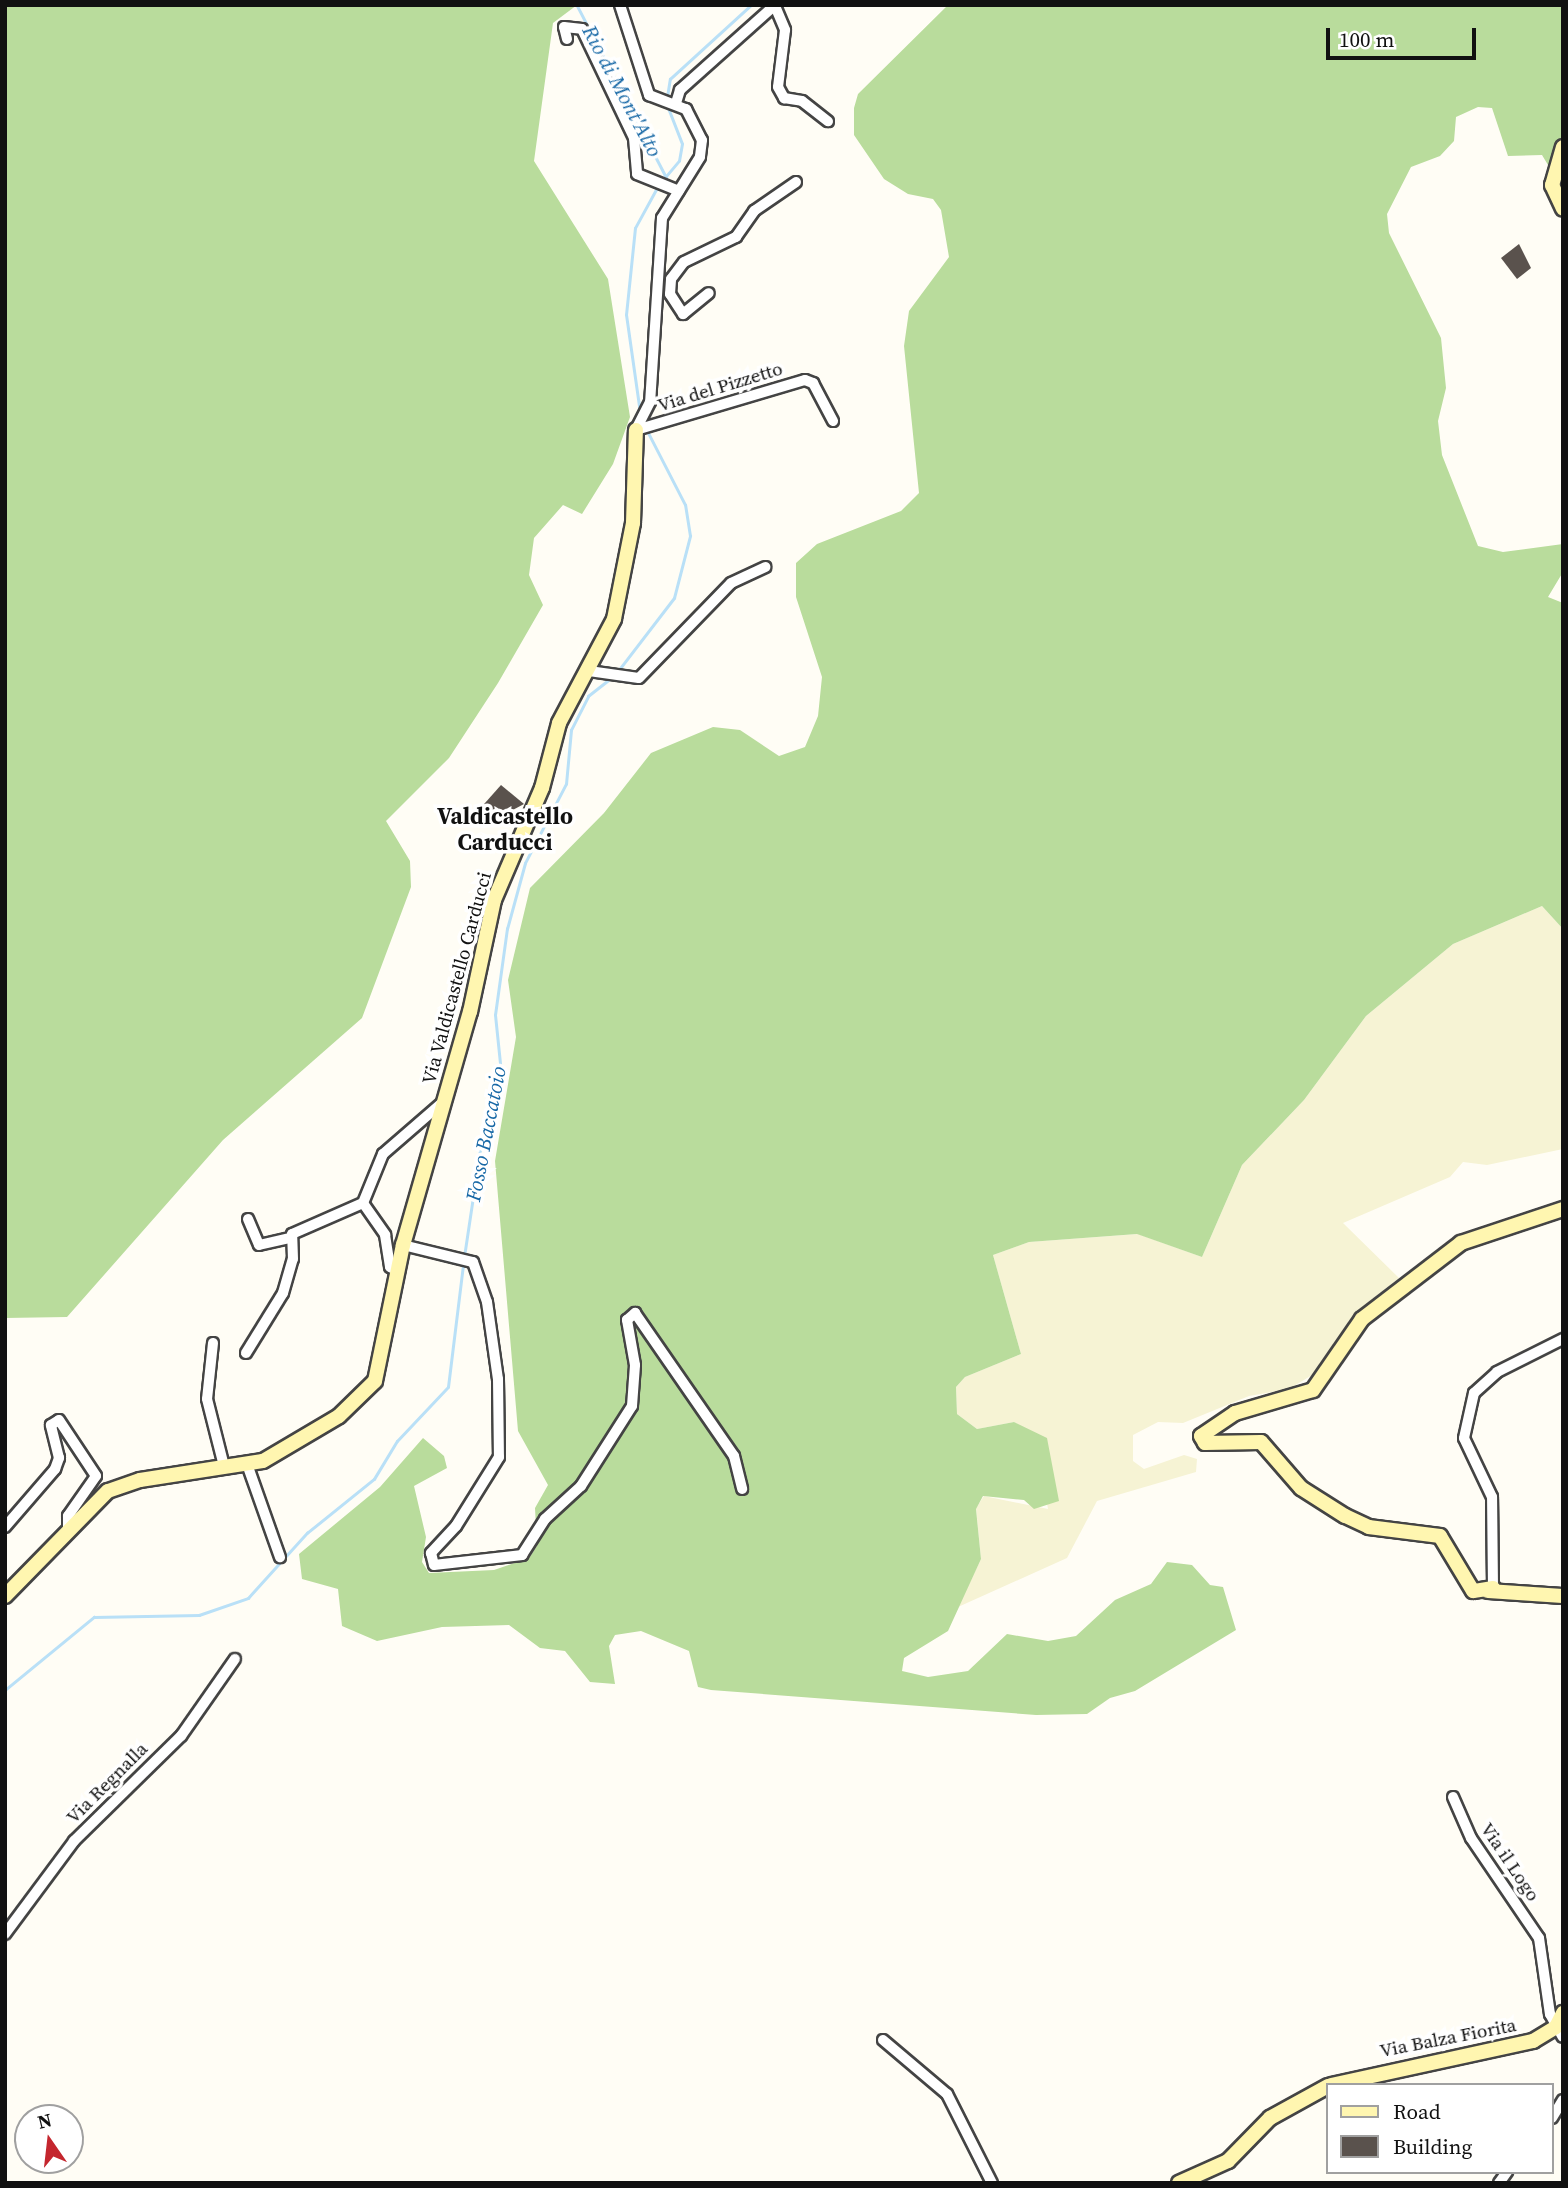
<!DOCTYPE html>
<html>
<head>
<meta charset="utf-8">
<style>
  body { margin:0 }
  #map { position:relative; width:1568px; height:2188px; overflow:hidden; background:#fffdf5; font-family:"Source Serif 4",serif }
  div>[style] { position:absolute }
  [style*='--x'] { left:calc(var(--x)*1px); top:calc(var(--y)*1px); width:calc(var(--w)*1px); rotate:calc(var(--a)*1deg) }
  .farmland>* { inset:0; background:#f6f3d4 }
  .forest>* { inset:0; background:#b9dc9c }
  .stream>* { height:2.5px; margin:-1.25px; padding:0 1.25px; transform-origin:1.25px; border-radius:1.25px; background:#b9e0f7 }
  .building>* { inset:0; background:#5a524d }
  .roads { filter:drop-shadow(2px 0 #444) drop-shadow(-2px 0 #444) drop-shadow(0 2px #444) drop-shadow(0 -2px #444) }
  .street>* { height:10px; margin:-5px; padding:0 5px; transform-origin:5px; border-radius:5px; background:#fff }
  .secondary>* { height:14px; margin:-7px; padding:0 7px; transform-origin:7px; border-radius:7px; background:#fff6b0 }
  span { translate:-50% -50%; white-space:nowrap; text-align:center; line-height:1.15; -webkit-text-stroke:7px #fff; paint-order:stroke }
  .street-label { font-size:19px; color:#111 }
  .water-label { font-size:21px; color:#1768a6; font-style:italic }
  .quarter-label { font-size:23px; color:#111; font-weight:700 }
  .frame { position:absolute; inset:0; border:7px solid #111; pointer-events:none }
  .legend { position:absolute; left:1326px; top:2083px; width:228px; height:91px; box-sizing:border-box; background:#fff; border:2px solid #a0a0a0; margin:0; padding:9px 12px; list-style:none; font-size:21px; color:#111 }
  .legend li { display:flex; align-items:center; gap:14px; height:35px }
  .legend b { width:35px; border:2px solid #a0a0a0 }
  .north { position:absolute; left:14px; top:2104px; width:70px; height:70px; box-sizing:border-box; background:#fff; border:2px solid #a0a0a0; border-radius:50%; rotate:346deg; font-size:19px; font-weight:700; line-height:28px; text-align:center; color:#111 }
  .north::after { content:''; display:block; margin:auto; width:24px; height:32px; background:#c4262e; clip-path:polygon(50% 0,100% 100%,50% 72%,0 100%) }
  .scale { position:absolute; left:1326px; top:28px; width:150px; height:32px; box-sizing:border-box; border:4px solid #111; border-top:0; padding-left:9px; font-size:21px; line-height:24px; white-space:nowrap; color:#111; -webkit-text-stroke:5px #fff; paint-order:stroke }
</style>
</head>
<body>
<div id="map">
  <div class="farmland">
    <i style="clip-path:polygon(1542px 906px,1563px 929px,1563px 1149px,1487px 1165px,1463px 1162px,1450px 1177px,1343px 1223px,1399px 1278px,1366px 1304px,1322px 1369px,1289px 1389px,1249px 1396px,1183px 1423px,1158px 1422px,1133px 1435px,1133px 1461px,1144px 1469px,1184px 1455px,1197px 1459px,1196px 1472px,1097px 1501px,1067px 1558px,958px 1607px,981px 1559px,976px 1508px,984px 1496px,1048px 1509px,1035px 1436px,1014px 1422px,977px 1429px,957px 1414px,956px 1387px,965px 1377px,1021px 1354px,993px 1255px,1029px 1242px,1138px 1234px,1202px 1257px,1242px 1165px,1304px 1100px,1366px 1016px,1453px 944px)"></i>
  </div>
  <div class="forest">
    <i style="clip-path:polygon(5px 5px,577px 5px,553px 23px,534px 161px,608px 279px,630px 417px,613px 464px,582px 514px,563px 505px,534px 538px,529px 575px,543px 605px,498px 683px,449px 758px,386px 821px,410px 861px,411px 887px,362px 1018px,223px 1140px,67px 1317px,5px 1318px)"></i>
    <i style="clip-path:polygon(948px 5px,1563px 5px,1563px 190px,1542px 155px,1508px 156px,1492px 108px,1478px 107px,1456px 117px,1454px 141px,1440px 156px,1411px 167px,1387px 214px,1389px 233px,1441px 338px,1446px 388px,1438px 421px,1442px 455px,1478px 546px,1503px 552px,1563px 544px,1563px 572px,1548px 597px,1563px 603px,1563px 929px,1542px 906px,1453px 944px,1366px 1016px,1304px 1100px,1242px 1165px,1202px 1257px,1137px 1234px,1029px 1242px,993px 1255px,1021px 1354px,965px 1377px,956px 1387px,957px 1414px,977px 1429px,1014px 1422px,1047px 1438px,1059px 1501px,1034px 1509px,1024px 1500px,983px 1496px,976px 1509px,981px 1559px,948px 1631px,904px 1658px,902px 1671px,928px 1677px,968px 1671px,1007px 1634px,1048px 1641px,1076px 1636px,1115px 1600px,1151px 1584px,1167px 1562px,1192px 1565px,1210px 1585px,1223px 1587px,1236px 1630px,1135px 1691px,1110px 1698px,1087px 1714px,1036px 1715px,711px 1690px,698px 1687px,689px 1651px,641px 1631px,615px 1635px,609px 1646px,615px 1684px,590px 1682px,565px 1651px,540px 1648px,509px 1625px,442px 1627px,377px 1641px,342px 1626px,338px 1589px,302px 1579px,299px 1554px,380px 1487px,423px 1438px,444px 1456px,447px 1468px,414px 1486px,426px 1537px,422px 1562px,429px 1573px,494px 1570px,529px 1558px,537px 1546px,535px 1508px,548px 1485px,518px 1431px,495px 1161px,516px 1037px,508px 980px,530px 888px,604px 813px,651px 753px,713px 727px,740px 730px,779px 756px,805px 747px,818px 716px,822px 677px,796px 597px,796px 563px,817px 544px,901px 511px,919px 493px,904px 346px,909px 311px,949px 257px,941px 210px,933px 199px,908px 194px,884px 179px,854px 135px,854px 108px,858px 94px)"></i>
  </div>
  <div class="stream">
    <i style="--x:577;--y:5;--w:194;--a:62.6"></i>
    <i style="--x:667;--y:97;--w:18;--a:-81"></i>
    <i style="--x:670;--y:79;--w:110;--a:-42.4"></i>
    <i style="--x:662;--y:181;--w:26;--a:-50"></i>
    <i style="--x:679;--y:161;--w:17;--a:-80"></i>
    <i style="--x:682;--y:144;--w:44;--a:-111.3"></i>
    <i style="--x:640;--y:413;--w:99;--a:-98.1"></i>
    <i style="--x:626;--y:315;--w:87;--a:-84.1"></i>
    <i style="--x:635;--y:228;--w:48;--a:-61.3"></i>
    <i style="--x:618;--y:671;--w:92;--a:-52.5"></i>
    <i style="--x:674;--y:598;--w:64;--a:-75.5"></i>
    <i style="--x:690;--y:536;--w:31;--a:-99"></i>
    <i style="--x:685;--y:505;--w:85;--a:-117.2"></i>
    <i style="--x:464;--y:1257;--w:121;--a:-81.5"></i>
    <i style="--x:482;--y:1137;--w:67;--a:-73.5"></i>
    <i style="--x:501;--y:1073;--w:58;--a:-95.9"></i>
    <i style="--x:495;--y:1015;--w:87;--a:-82.1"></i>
    <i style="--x:507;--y:929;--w:68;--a:-74.7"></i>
    <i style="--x:525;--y:863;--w:89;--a:-62.6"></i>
    <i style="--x:566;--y:784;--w:54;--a:-84.7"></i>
    <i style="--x:571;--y:730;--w:38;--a:-63"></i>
    <i style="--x:588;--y:696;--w:29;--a:-38"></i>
    <i style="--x:5;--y:1690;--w:115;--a:-39.4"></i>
    <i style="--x:94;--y:1617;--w:105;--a:-1.1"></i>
    <i style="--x:199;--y:1615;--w:52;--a:-19.1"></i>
    <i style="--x:248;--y:1598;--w:88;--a:-47.8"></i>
    <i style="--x:307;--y:1533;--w:86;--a:-38.9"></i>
    <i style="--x:374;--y:1479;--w:44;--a:-58.8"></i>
    <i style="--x:397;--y:1441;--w:74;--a:-46.6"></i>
    <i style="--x:448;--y:1387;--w:124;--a:-83"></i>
  </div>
  <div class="building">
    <i style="clip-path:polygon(1519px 244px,1531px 268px,1517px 279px,1501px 258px)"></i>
    <i style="clip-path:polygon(501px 785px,524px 804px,486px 824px,477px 812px)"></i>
  </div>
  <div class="roads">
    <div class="street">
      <i style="--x:620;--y:5;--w:95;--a:72.1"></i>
      <i style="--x:649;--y:95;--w:40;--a:21"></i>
      <i style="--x:686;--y:109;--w:35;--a:63"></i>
      <i style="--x:702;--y:140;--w:17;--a:97"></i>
      <i style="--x:700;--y:157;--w:72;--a:121.9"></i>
      <i style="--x:662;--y:218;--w:184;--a:93.7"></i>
      <i style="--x:650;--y:402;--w:31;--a:117"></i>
      <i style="--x:775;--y:6;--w:26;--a:67"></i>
      <i style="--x:785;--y:30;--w:57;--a:97"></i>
      <i style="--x:778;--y:87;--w:13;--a:61"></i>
      <i style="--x:784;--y:98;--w:18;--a:9"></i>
      <i style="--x:802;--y:101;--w:33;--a:38"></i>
      <i style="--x:567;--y:39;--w:12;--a:-104"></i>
      <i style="--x:564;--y:27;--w:18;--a:6"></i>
      <i style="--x:582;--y:29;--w:121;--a:64.5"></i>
      <i style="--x:634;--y:138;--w:36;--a:85"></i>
      <i style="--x:637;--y:174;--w:45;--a:22"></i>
      <i style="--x:676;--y:103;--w:14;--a:-73"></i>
      <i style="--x:680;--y:90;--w:127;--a:-41.8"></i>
      <i style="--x:670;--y:294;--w:15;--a:-86"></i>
      <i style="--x:671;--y:279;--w:21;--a:-53"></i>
      <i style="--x:684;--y:262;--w:58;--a:-25.7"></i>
      <i style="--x:736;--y:237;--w:32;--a:-55"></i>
      <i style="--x:754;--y:211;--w:51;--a:-34.6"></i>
      <i style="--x:670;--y:294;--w:24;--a:57"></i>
      <i style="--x:683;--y:314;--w:33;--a:-39"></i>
      <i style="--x:636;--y:430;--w:176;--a:-16.5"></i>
      <i style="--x:805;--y:380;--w:9;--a:21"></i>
      <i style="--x:813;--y:383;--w:43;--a:62.2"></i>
      <i style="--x:589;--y:671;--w:50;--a:8"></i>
      <i style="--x:639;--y:678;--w:132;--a:-45.9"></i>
      <i style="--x:731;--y:583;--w:38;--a:-25"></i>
      <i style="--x:363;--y:1203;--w:39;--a:55"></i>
      <i style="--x:385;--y:1235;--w:32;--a:81"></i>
      <i style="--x:390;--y:1267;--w:9;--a:27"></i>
      <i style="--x:248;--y:1219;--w:28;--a:67"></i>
      <i style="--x:259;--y:1245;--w:32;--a:-13"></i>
      <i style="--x:403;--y:1245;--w:72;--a:13.7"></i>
      <i style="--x:473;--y:1262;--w:42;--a:70.7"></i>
      <i style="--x:487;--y:1302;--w:78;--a:81.9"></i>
      <i style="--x:498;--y:1379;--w:78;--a:89.3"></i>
      <i style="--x:499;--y:1457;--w:81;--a:121.9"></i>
      <i style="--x:456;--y:1526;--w:37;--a:133"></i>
      <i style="--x:431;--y:1553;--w:12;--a:76"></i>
      <i style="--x:434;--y:1565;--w:89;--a:-6.5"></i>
      <i style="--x:522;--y:1555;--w:43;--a:-57.4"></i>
      <i style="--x:545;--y:1519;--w:49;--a:-42.5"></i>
      <i style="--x:581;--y:1486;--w:95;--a:-57.5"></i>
      <i style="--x:632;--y:1406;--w:41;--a:-85.8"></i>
      <i style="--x:635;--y:1365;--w:46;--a:-100.1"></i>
      <i style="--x:627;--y:1320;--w:11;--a:-41"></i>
      <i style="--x:635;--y:1313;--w:174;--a:55.3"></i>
      <i style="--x:734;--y:1456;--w:34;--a:76"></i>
      <i style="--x:213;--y:1343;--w:56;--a:96.1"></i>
      <i style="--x:207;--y:1399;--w:69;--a:75.8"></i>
      <i style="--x:246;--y:1353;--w:70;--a:-58.3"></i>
      <i style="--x:283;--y:1293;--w:35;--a:-74"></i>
      <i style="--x:293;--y:1259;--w:25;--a:-92"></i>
      <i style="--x:292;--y:1234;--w:77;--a:-23.6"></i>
      <i style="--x:363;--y:1203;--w:53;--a:-67.8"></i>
      <i style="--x:383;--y:1154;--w:79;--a:-40.9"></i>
      <i style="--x:247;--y:1464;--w:99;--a:70.5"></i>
      <i style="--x:5;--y:1527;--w:77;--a:-49.2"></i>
      <i style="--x:55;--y:1469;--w:12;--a:-70"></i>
      <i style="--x:59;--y:1458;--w:34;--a:-104"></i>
      <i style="--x:51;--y:1425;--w:9;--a:-32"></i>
      <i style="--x:59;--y:1420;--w:67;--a:56.5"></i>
      <i style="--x:96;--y:1476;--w:49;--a:125"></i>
      <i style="--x:68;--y:1516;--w:16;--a:90"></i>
      <i style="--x:1493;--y:1588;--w:91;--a:-90.6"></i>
      <i style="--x:1492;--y:1497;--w:65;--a:-115.4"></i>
      <i style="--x:1464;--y:1438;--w:46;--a:-77.5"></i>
      <i style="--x:1474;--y:1393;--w:31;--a:-42"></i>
      <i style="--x:1497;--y:1372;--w:74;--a:-26.6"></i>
      <i style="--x:1453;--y:1797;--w:45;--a:66.3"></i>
      <i style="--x:1471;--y:1838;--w:121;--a:55.8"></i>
      <i style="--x:1539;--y:1938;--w:77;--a:81.8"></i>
      <i style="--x:1550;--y:2014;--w:26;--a:61"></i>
      <i style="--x:5;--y:1934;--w:116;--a:-53.4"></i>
      <i style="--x:74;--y:1841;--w:150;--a:-44.5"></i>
      <i style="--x:181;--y:1736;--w:94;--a:-55"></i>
      <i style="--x:883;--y:2040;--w:84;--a:40.2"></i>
      <i style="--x:947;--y:2094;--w:100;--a:63.2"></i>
      <i style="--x:1552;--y:2118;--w:21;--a:-59"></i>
      <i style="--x:1499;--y:2183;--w:14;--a:-54"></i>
    </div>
    <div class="secondary">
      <i style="--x:1563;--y:147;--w:40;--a:106"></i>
      <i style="--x:1552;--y:185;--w:26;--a:65"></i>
      <i style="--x:1493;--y:1588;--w:20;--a:171"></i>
      <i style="--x:1473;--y:1591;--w:64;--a:-121"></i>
      <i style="--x:1440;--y:1536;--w:72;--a:-172.8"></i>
      <i style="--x:1369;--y:1527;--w:26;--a:-155"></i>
      <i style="--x:1345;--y:1516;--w:52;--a:-147.5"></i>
      <i style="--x:1301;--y:1488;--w:61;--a:-131"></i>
      <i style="--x:1261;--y:1442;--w:56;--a:179"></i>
      <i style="--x:1205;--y:1443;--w:8;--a:-120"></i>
      <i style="--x:1201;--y:1436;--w:41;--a:-34.1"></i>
      <i style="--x:1235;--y:1413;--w:81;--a:-16.4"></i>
      <i style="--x:1313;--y:1390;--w:86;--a:-55.4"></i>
      <i style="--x:1362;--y:1319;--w:125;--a:-37.5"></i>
      <i style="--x:1461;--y:1243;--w:108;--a:-18.4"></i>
      <i style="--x:1488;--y:1591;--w:75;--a:3.8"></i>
      <i style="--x:5;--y:1596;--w:147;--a:-45.6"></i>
      <i style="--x:108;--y:1491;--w:34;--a:-19"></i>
      <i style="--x:140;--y:1480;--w:124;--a:-8.8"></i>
      <i style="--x:263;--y:1461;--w:88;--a:-30.6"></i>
      <i style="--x:339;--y:1416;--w:50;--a:-44.2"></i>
      <i style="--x:375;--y:1381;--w:139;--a:-78.4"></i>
      <i style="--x:403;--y:1245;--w:242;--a:-74"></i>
      <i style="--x:470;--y:1012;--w:115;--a:-77.9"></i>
      <i style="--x:494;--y:900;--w:122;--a:-66.8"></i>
      <i style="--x:542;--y:788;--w:67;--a:-75.3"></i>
      <i style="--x:559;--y:723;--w:118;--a:-62.1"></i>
      <i style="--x:614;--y:619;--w:98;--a:-78.8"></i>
      <i style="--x:633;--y:523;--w:93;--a:-88.2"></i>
      <i style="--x:1331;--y:2085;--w:207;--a:-12.3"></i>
      <i style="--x:1533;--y:2041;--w:27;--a:-31"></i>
      <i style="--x:1556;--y:2027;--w:16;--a:-63"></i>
      <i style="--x:1179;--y:2183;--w:54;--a:-24.2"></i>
      <i style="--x:1228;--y:2161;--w:60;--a:-45.7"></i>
      <i style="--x:1270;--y:2118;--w:66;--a:-28.9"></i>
    </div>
  </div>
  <div class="street-label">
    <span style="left:720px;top:387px;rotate:-17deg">Via del Pizzetto</span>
    <span style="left:457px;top:978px;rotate:-75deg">Via Valdicastello Carducci</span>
    <span style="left:107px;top:1783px;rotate:-45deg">Via Regnalla</span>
    <span style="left:1510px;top:1862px;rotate:56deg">Via il Logo</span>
    <span style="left:1448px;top:2038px;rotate:-11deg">Via Balza Fiorita</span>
  </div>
  <div class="water-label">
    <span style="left:622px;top:91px;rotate:62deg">Rio di Mont'Alto</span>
    <span style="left:486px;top:1134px;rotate:-79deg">Fosso Baccatoio</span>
  </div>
  <div class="quarter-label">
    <span style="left:505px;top:829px">Valdicastello<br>Carducci</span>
  </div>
  <div class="frame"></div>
  <ul class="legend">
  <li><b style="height:9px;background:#fff6b0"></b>Road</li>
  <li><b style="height:19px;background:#5a524d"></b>Building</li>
  </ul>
  <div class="north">N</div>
  <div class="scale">100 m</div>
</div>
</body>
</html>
